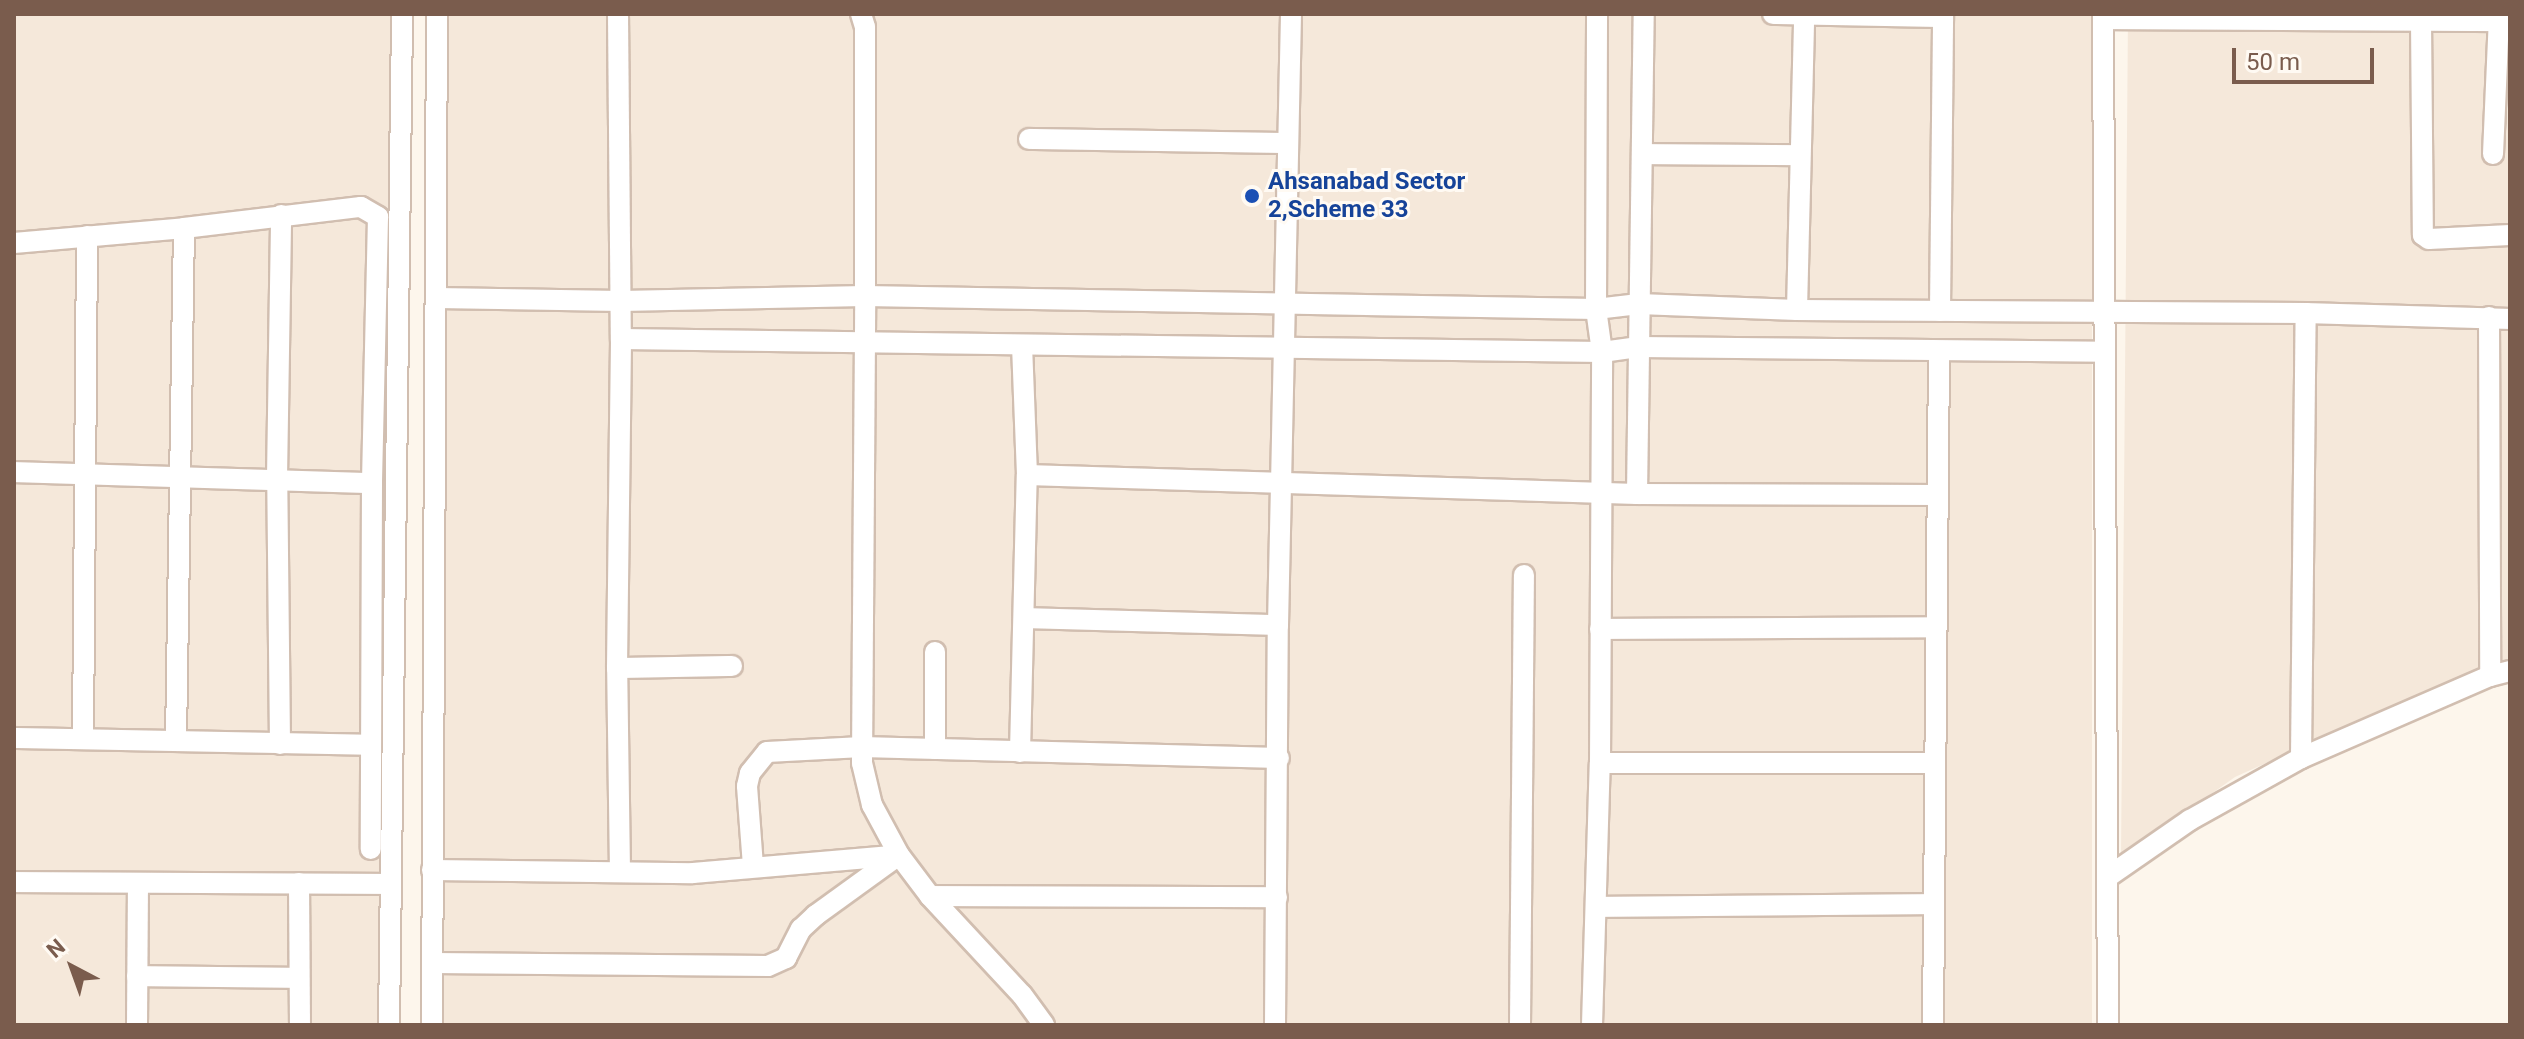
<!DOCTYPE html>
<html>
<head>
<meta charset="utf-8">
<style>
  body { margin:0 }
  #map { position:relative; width:2524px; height:1039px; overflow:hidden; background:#fdf6ec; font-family:Roboto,sans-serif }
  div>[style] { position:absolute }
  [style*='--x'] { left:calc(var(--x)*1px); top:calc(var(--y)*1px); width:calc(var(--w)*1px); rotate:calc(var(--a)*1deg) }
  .residential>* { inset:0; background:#f5e8da; transform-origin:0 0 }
  .roads { filter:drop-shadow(2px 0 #d1beb0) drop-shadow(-2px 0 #d1beb0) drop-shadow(0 2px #d1beb0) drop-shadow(0 -2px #d1beb0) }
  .minor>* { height:20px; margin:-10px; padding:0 10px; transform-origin:10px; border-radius:10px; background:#fff }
  .dots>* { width:22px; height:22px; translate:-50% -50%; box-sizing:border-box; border:4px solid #fffaf3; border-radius:50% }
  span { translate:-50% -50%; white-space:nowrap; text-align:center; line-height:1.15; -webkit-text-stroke:6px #fffaf3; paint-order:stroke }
  .transit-label { font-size:24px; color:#164399; font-weight:700 }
  .left { translate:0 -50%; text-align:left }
  .frame { position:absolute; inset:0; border:16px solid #7a5c4d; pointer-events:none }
  .north { position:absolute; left:32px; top:927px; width:80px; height:80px; -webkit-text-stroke:6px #fffaf3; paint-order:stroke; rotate:319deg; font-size:22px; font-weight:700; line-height:32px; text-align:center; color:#7a5c4d }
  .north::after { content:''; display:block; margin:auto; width:28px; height:36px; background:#7a5c4d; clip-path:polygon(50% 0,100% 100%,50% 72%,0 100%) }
  .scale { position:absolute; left:2232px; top:48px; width:142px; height:36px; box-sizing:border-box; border:4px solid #7a5c4d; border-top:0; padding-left:10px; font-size:24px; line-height:28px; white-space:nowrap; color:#7a5c4d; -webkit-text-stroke:6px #fffaf3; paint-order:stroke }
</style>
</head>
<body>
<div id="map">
  <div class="residential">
    <i style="left:14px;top:14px;width:387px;height:1011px"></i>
    <i style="left:443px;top:14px;width:1649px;height:1011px"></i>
    <i style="clip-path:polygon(2128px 14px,2510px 14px,2510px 660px,2388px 708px,2235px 777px,2121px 858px)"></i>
  </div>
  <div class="roads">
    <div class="minor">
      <i style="--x:618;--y:14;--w:325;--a:89.5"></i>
      <i style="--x:621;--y:339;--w:981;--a:0.76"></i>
      <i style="--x:1602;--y:352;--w:37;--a:-8"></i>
      <i style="--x:1639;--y:347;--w:465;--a:0.6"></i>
      <i style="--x:1773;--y:14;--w:170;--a:1"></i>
      <i style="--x:2103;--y:14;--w:1011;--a:89.72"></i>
      <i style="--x:2103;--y:19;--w:407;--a:0.3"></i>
      <i style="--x:2421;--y:20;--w:215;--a:89.5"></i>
      <i style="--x:2423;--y:235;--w:7;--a:34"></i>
      <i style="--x:2429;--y:239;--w:81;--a:-2.8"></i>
      <i style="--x:1029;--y:139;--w:259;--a:0.9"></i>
      <i style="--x:1642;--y:154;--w:156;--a:0.4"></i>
      <i style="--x:2493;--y:154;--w:140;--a:-87.5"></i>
      <i style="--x:14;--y:243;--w:171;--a:-5"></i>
      <i style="--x:184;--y:228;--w:178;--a:-6.8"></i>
      <i style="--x:361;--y:207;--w:20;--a:30"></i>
      <i style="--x:378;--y:217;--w:266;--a:91.3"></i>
      <i style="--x:372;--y:483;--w:366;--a:90.2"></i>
      <i style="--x:437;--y:298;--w:184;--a:0.9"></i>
      <i style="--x:621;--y:301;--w:244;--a:-1.2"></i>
      <i style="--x:865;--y:296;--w:269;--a:-90"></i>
      <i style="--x:865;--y:27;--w:14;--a:-107"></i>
      <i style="--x:1797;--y:310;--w:296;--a:-88.6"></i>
      <i style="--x:1940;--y:311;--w:297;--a:-89.4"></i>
      <i style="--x:2489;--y:317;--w:359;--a:89.8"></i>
      <i style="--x:14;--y:472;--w:358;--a:1.8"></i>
      <i style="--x:1027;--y:475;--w:610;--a:1.78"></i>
      <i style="--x:1637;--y:494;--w:301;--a:0.2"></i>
      <i style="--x:1637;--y:494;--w:480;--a:-89.2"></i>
      <i style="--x:1024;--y:618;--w:254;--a:1.6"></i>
      <i style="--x:1600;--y:629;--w:336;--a:-0.3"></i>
      <i style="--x:935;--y:652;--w:97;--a:90"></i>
      <i style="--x:617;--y:668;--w:115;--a:-1"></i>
      <i style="--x:14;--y:738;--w:357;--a:1.1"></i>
      <i style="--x:83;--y:739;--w:503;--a:-89.54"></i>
      <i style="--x:176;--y:741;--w:513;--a:-89.11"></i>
      <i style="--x:280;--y:744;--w:266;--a:-90.6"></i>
      <i style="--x:277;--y:478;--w:263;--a:-89.1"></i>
      <i style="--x:1020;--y:752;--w:277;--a:-88.6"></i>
      <i style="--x:1027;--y:475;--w:130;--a:-92.2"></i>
      <i style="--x:2301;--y:758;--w:445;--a:-89.4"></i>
      <i style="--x:1600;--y:763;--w:335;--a:0"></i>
      <i style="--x:753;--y:866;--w:80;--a:-94.3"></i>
      <i style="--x:747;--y:786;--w:13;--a:-77"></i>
      <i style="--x:750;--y:773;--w:27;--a:-51"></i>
      <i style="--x:767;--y:752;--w:95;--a:-3"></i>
      <i style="--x:862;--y:747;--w:417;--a:1.5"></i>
      <i style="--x:432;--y:870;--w:261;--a:0.7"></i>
      <i style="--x:693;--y:873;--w:199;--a:-4.9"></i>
      <i style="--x:620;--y:872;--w:204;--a:-90.8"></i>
      <i style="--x:617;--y:668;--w:329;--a:-89.3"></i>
      <i style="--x:2109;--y:876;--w:98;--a:-34.7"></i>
      <i style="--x:2190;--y:820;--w:127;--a:-29.2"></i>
      <i style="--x:2301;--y:758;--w:206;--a:-23.5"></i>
      <i style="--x:2490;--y:676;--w:21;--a:-14"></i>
      <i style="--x:14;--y:882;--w:375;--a:0.3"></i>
      <i style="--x:299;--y:883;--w:142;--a:89.6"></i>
      <i style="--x:930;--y:896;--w:347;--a:0.2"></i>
      <i style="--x:1596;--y:907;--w:337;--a:-0.5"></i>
      <i style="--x:432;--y:963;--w:336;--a:0.5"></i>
      <i style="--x:768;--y:966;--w:20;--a:-24"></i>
      <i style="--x:786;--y:958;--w:33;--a:-63"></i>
      <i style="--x:801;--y:929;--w:21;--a:-43"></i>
      <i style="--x:816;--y:915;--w:102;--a:-35.9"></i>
      <i style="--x:137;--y:976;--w:162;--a:0.7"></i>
      <i style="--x:137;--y:1025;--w:142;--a:-89.6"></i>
      <i style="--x:389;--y:1025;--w:1011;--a:-89.26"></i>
      <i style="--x:432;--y:1025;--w:1011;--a:-89.72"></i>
      <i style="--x:1044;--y:1025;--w:37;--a:-126"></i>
      <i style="--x:1022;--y:995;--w:135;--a:-132.9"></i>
      <i style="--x:930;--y:896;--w:51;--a:-127.1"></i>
      <i style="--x:899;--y:855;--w:57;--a:-118.4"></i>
      <i style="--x:872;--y:805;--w:43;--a:-103.4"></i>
      <i style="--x:862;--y:763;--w:467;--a:-89.6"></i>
      <i style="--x:865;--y:296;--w:731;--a:1.02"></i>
      <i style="--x:1596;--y:309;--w:43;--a:-6.6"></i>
      <i style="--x:1639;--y:304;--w:158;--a:2.2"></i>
      <i style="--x:1797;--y:310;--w:509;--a:0.34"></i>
      <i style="--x:2306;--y:313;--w:204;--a:1.7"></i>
      <i style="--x:1275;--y:1025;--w:400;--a:-89.6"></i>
      <i style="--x:1278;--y:625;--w:611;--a:-88.78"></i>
      <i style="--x:1520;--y:1025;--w:450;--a:-89.5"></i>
      <i style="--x:1592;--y:1025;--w:262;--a:-88.3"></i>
      <i style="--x:1600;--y:763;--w:411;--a:-89.7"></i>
      <i style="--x:1602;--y:352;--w:43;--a:-97.9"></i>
      <i style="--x:1596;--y:309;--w:295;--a:-89.8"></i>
      <i style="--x:1933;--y:1025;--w:673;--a:-89.49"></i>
    </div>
  </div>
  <div class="dots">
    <i style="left:1252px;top:196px;background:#1a4fb4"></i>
  </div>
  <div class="transit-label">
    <span class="left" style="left:1268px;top:196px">Ahsanabad Sector<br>2,Scheme 33</span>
  </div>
  <div class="frame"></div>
  <div class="north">N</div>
  <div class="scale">50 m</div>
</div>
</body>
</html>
